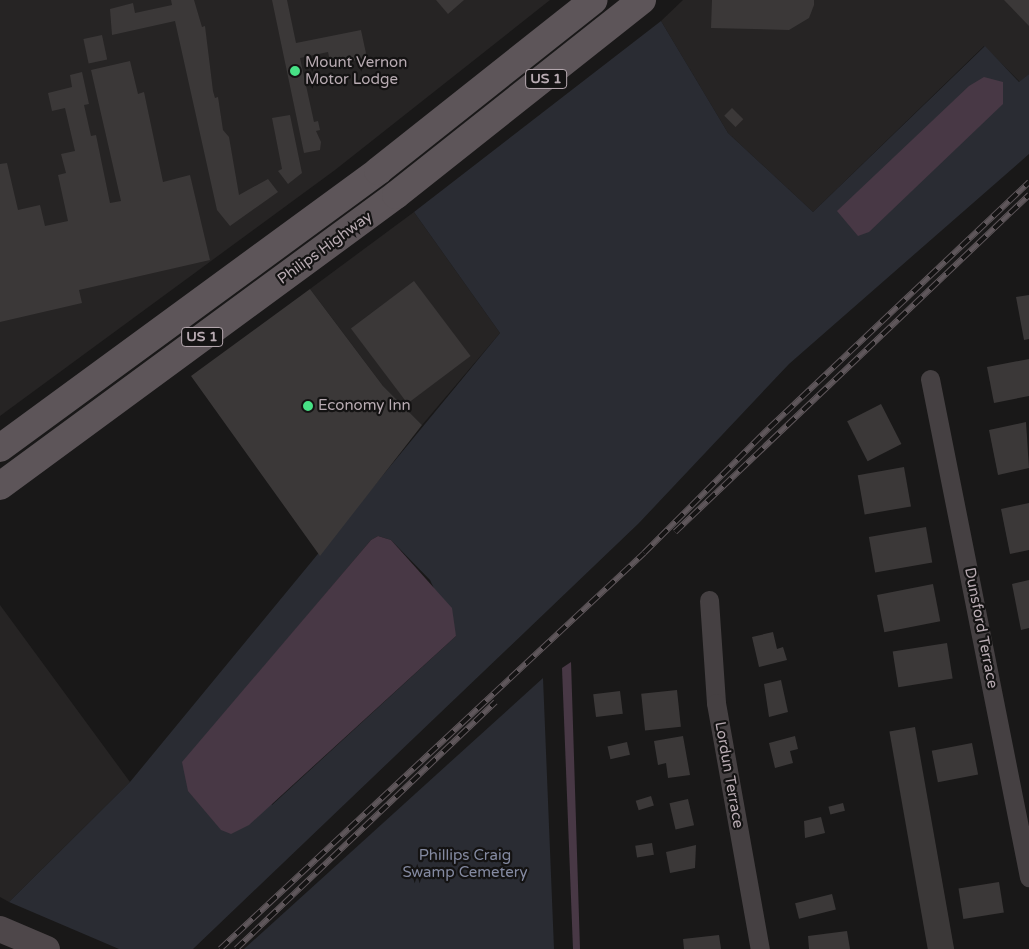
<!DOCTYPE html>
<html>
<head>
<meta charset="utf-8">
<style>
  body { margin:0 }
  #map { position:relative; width:1029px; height:949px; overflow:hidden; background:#191818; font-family:"Varela Round",sans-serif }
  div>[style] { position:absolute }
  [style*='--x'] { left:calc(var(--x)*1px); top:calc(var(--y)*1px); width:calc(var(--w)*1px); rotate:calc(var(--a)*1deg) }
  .built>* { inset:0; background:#262424 }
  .green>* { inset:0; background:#2a2c33 }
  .water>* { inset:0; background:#483845 }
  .building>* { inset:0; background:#3b3838; transform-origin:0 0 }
  .street>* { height:19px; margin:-9.5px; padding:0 9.5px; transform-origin:9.5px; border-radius:9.5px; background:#454042 }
  .secondary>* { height:26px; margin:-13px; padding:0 13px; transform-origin:13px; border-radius:13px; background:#4e474a }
  .primary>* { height:28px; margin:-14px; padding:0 14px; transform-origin:14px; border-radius:14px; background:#5d5559 }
  .rail>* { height:5.5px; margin-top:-2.75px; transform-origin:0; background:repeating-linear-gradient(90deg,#141313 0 11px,#5f575b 0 22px); box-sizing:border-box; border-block:1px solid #5f575b }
  .dots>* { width:14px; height:14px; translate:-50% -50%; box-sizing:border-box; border:2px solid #141313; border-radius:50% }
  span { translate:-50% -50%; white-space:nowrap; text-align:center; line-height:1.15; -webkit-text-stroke:4.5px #141313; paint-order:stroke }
  .shield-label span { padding:1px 4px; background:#141313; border:1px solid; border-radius:4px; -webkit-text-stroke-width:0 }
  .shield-label { font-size:14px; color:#b8abb2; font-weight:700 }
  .poi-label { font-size:15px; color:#b8abb2 }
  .left { translate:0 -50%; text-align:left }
  .street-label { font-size:15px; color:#b8abb2 }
  .park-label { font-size:15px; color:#848aa1 }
</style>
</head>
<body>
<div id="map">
  <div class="built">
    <i style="clip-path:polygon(0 0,550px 0,335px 170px,0 416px)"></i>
    <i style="clip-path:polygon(683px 0,1029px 0,1029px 74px,1020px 82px,984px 46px,813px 212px,728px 133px,661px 21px)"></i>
    <i style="clip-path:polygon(414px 212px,500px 333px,422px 425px,383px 386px,310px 289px)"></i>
    <i style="clip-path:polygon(0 605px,130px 782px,9px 902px,0 897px)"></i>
  </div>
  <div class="green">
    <i style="clip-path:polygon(evenodd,661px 21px,728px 133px,813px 212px,985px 46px,1019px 82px,1029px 74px,1029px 154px,789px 364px,639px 523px,193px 949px,119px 949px,9px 902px,130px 782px,500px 333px,414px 212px,661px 21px,378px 536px,391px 540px,430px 580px,456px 636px,272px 805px,219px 720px,371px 540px,378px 536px)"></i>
    <i style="clip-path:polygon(543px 678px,554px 949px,244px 949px)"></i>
  </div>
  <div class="water">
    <i style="clip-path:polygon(984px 77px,1003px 82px,1003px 104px,869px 232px,858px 236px,837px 211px,969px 86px)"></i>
    <i style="clip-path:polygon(378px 536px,391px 540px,452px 608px,456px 636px,249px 825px,231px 834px,221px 830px,188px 791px,182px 762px,371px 540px)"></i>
    <i style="clip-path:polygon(571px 662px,580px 949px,573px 949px,562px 668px)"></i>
  </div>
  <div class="building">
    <i style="clip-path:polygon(171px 0,194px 0,202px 27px,205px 26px,213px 91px,215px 98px,218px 97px,223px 130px,229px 137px,239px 195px,268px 179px,278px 192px,230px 226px,217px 210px,175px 21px,112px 35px,110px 9px,133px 3px,135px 13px,172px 5px)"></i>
    <i style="clip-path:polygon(272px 0,287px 0,296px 43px,361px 30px,367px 58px,331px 66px,328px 52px,300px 58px,314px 122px,318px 121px,320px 130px,316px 131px,321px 142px,320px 150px,304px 153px)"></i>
    <i style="clip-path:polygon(436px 0,464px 0,448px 14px)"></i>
    <i style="clip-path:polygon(712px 0,814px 0,814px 5px,809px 18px,789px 30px,711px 28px)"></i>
    <i style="clip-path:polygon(1004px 0,1029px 0,1029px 26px)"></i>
    <i style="left:102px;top:35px;width:25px;height:19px;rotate:78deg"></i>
    <i style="clip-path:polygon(130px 61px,138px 94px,144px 92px,163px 182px,190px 175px,210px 260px,79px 290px,82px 303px,0 322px,0 164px,7px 163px,18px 210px,40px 205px,45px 226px,68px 221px,58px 175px,66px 173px,61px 154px,75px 151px,65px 108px,52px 111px,48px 93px,72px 87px,70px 75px,82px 72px,89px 104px,84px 105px,91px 136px,96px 135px,110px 203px,121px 201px,91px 70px)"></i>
    <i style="left:732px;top:108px;width:16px;height:11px;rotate:45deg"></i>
    <i style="clip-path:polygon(290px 115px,302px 173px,288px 184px,278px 171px,282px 169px,272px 118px)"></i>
    <i style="left:414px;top:281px;width:94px;height:79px;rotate:53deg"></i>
    <i style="clip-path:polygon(310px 289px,383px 386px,422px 425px,320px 556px,191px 376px)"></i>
    <i style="clip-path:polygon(1029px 295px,1029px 339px,1024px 340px,1016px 297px)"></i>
    <i style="clip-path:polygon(1029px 359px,1029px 396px,994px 403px,987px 367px)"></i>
    <i style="left:881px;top:404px;width:45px;height:38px;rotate:63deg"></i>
    <i style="clip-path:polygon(1026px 422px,1029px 468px,998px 475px,989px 430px)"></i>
    <i style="left:904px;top:467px;width:40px;height:47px;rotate:80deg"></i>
    <i style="clip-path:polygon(1029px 503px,1029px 550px,1010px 554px,1001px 509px)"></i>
    <i style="left:926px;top:527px;width:36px;height:58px;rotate:80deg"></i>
    <i style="clip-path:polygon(1029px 580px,1029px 628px,1021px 630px,1012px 584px)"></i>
    <i style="left:933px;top:584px;width:38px;height:57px;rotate:79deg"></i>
    <i style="clip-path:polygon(773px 632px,777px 649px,783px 647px,787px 660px,759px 667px,752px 637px)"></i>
    <i style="left:947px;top:643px;width:36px;height:55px;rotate:81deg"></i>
    <i style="clip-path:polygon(781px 680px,788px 712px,769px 717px,764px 684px)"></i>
    <i style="left:677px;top:690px;width:37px;height:36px;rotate:84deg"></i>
    <i style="left:620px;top:691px;width:23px;height:27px;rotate:83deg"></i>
    <i style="left:915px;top:727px;width:226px;height:26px;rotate:80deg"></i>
    <i style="clip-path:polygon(683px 736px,690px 775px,668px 778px,666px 763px,658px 765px,654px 741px)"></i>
    <i style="clip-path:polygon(795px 736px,798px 749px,790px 751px,793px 763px,775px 768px,769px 743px)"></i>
    <i style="left:627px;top:742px;width:13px;height:20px;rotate:77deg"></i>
    <i style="left:972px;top:743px;width:32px;height:41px;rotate:79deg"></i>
    <i style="left:651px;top:796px;width:10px;height:16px;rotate:73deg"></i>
    <i style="left:688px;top:799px;width:27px;height:19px;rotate:77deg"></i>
    <i style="left:843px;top:803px;width:8px;height:15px;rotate:76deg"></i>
    <i style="clip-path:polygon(821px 817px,825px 833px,805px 838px,804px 821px)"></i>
    <i style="left:652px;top:843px;width:12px;height:17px;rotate:81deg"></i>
    <i style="clip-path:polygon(696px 845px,695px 868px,670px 873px,666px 852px)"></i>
    <i style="left:999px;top:882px;width:31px;height:41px;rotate:81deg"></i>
    <i style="left:832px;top:894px;width:16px;height:38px;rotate:76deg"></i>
    <i style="clip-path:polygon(847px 931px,850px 949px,809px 949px,808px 936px)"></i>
    <i style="clip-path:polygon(719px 935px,721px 949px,684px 949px,683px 939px)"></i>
  </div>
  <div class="street">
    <i style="--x:930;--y:379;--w:508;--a:78.76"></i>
    <i style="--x:709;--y:600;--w:103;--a:86.1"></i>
    <i style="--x:716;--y:703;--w:250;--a:79.9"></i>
  </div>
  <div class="secondary">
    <i style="--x:0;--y:929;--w:51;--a:23.1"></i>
  </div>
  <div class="primary">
    <i style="--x:0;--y:448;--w:469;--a:-36.2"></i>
    <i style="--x:378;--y:171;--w:275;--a:-38.4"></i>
    <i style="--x:0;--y:486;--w:491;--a:-36.3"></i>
    <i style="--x:396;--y:195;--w:314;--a:-38.4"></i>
  </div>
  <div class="rail">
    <i style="--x:675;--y:532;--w:489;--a:-43.6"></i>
    <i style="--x:220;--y:949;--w:580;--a:-43.04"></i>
    <i style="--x:644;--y:553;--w:177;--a:-45"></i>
    <i style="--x:769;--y:428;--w:358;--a:-43.4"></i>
    <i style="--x:236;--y:949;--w:358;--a:-43.6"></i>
  </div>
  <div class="dots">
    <i style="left:295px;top:71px;background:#47e286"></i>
    <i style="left:308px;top:406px;background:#47e286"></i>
  </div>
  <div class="shield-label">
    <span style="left:546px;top:79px">US 1</span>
    <span style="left:202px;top:337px">US 1</span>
  </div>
  <div class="poi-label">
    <span class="left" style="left:305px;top:71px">Mount Vernon<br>Motor Lodge</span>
    <span class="left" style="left:318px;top:406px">Economy Inn</span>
  </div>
  <div class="street-label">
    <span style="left:325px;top:248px;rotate:-36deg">Philips Highway</span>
    <span style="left:981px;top:628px;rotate:79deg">Dunsford Terrace</span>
    <span style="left:729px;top:775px;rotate:80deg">Lordun Terrace</span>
  </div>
  <div class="park-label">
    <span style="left:465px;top:864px">Phillips Craig<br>Swamp Cemetery</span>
  </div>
</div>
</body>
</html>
